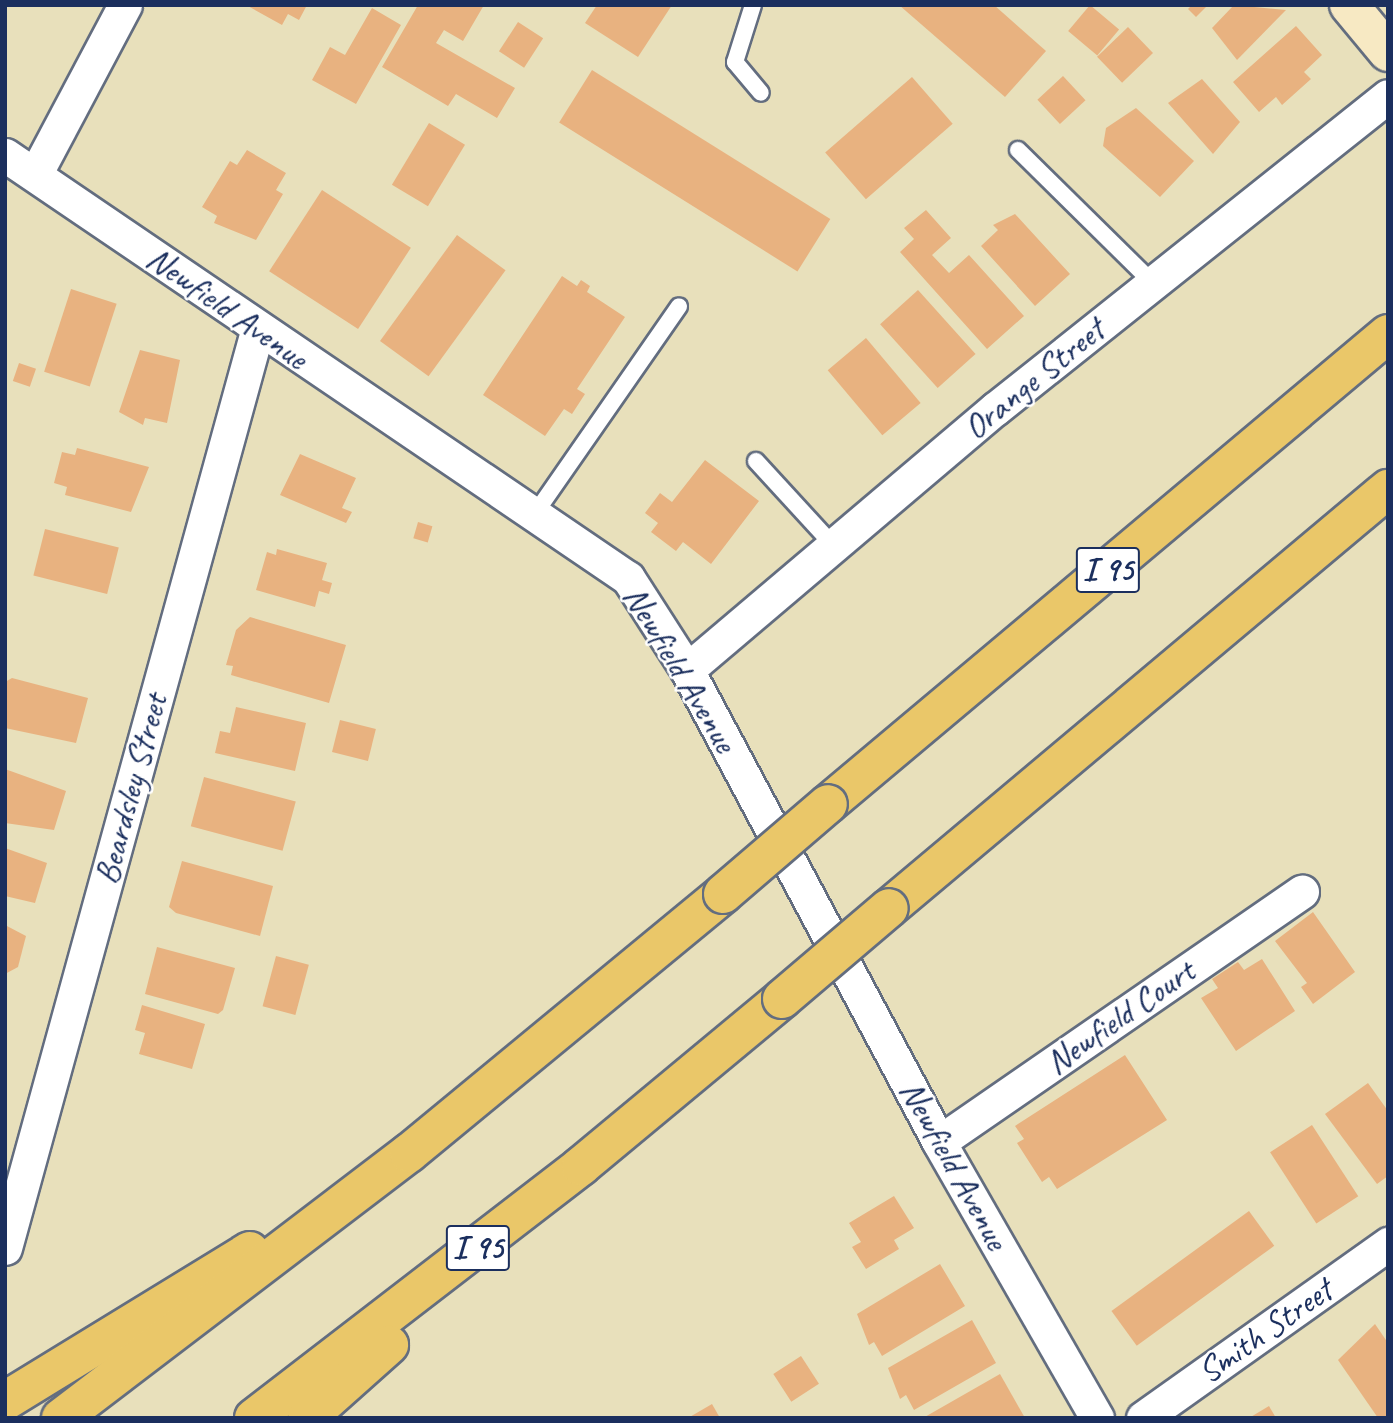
<!DOCTYPE html>
<html>
<head>
<meta charset="utf-8">
<style>
  body { margin:0 }
  #map { position:relative; width:1393px; height:1423px; overflow:hidden; background:#e8e0bb; font-family:Caveat,sans-serif }
  div>[style] { position:absolute }
  [style*='--x'] { left:calc(var(--x)*1px); top:calc(var(--y)*1px); width:calc(var(--w)*1px); rotate:calc(var(--a)*1deg) }
  .building>* { inset:0; background:#e8b280; transform-origin:0 0 }
  .roads { filter:drop-shadow(2px 0 #636d7f) drop-shadow(-2px 0 #636d7f) drop-shadow(0 2px #636d7f) drop-shadow(0 -2px #636d7f) }
  .lane>* { height:16px; margin:-8px; padding:0 8px; transform-origin:8px; border-radius:8px; background:#fff }
  .street>* { height:33px; margin:-16.5px; padding:0 16.5px; transform-origin:16.5px; border-radius:16.5px; background:#fff }
  .secondary>* { height:38px; margin:-19px; padding:0 19px; transform-origin:19px; border-radius:19px; background:#f7e9c3 }
  .highway>* { height:38px; margin:-19px; padding:0 19px; transform-origin:19px; border-radius:19px; background:#eac769 }
  .bridges { filter:drop-shadow(2px 0 #636d7f) drop-shadow(-2px 0 #636d7f) drop-shadow(0 2px #636d7f) drop-shadow(0 -2px #636d7f) }
  .highway-bridge>* { height:38px; margin:-19px; padding:0 19px; transform-origin:19px; border-radius:19px; background:#eac769 }
  span { translate:-50% -50%; white-space:nowrap; text-align:center; line-height:1.15; -webkit-text-stroke:5px #fff; paint-order:stroke }
  .shield-label span { padding:2px 5px; background:#fff; border:2px solid; border-radius:5px; -webkit-text-stroke-width:0 }
  .shield-label { font-size:33px; color:#1b2f5e; font-weight:700 }
  .street-label { font-size:35px; color:#1b2f5e }
  .frame { position:absolute; inset:0; border:7px solid #1b2f5e; pointer-events:none }
</style>
</head>
<body>
<div id="map">
  <div class="building">
    <i style="clip-path:polygon(246px 5px,307px 5px,299px 20px,288px 14px,282px 25px)"></i>
    <i style="clip-path:polygon(418px 5px,484px 5px,463px 41px,444px 30px,436px 43px,515px 88px,497px 118px,456px 94px,448px 106px,382px 67px)"></i>
    <i style="clip-path:polygon(597px 5px,672px 5px,638px 57px,585px 23px)"></i>
    <i style="clip-path:polygon(899px 5px,994px 5px,1046px 51px,1005px 97px)"></i>
    <i style="left:1090px;top:5px;width:38px;height:34px;rotate:40deg"></i>
    <i style="clip-path:polygon(1192px 5px,1208px 5px,1196px 17px,1188px 9px)"></i>
    <i style="clip-path:polygon(1234px 5px,1286px 10px,1237px 60px,1212px 28px)"></i>
    <i style="clip-path:polygon(372px 8px,401px 25px,356px 104px,312px 80px,330px 47px,345px 55px)"></i>
    <i style="left:518px;top:22px;width:30px;height:35px;rotate:33deg"></i>
    <i style="clip-path:polygon(1296px 26px,1322px 55px,1304px 72px,1311px 79px,1282px 105px,1276px 97px,1259px 112px,1233px 82px)"></i>
    <i style="left:1128px;top:27px;width:36px;height:43px;rotate:46deg"></i>
    <i style="left:592px;top:70px;width:281px;height:62px;rotate:32deg"></i>
    <i style="left:1063px;top:76px;width:33px;height:35px;rotate:47deg"></i>
    <i style="left:912px;top:77px;width:62px;height:115px;rotate:49deg"></i>
    <i style="clip-path:polygon(1202px 79px,1240px 122px,1213px 154px,1168px 103px)"></i>
    <i style="clip-path:polygon(1136px 108px,1194px 161px,1160px 197px,1103px 146px,1106px 128px)"></i>
    <i style="left:429px;top:123px;width:42px;height:72px;rotate:31deg"></i>
    <i style="clip-path:polygon(247px 150px,286px 173px,276px 190px,283px 194px,256px 240px,214px 223px,217px 216px,202px 207px,230px 161px,237px 165px)"></i>
    <i style="left:322px;top:190px;width:106px;height:97px;rotate:33deg"></i>
    <i style="clip-path:polygon(926px 210px,951px 238px,932px 255px,949px 273px,969px 255px,1024px 316px,987px 349px,900px 252px,914px 239px,904px 228px)"></i>
    <i style="clip-path:polygon(1015px 214px,1070px 274px,1035px 306px,981px 246px,998px 230px,993px 225px)"></i>
    <i style="left:457px;top:235px;width:60px;height:131px;rotate:36deg"></i>
    <i style="clip-path:polygon(562px 276px,577px 286px,581px 280px,590px 286px,587px 292px,625px 317px,577px 389px,585px 394px,572px 414px,564px 409px,545px 436px,483px 395px)"></i>
    <i style="left:71px;top:289px;width:48px;height:87px;rotate:18deg"></i>
    <i style="left:918px;top:290px;width:86px;height:51px;rotate:48deg"></i>
    <i style="left:866px;top:338px;width:85px;height:50px;rotate:50deg"></i>
    <i style="clip-path:polygon(140px 350px,180px 360px,167px 423px,145px 418px,143px 425px,119px 412px)"></i>
    <i style="left:19px;top:363px;width:18px;height:19px;rotate:19deg"></i>
    <i style="clip-path:polygon(77px 448px,149px 467px,131px 512px,65px 495px,67px 487px,54px 483px,62px 452px,75px 455px)"></i>
    <i style="clip-path:polygon(300px 454px,356px 478px,342px 508px,352px 512px,346px 523px,280px 495px)"></i>
    <i style="clip-path:polygon(705px 460px,759px 501px,711px 564px,683px 542px,676px 551px,651px 532px,658px 523px,645px 513px,660px 493px,672px 502px)"></i>
    <i style="left:418px;top:522px;width:15px;height:17px;rotate:16deg"></i>
    <i style="left:45px;top:529px;width:76px;height:48px;rotate:14deg"></i>
    <i style="clip-path:polygon(277px 549px,327px 563px,322px 580px,332px 583px,329px 594px,319px 591px,315px 607px,256px 590px,267px 552px,276px 555px)"></i>
    <i style="clip-path:polygon(250px 617px,346px 645px,329px 703px,231px 675px,233px 666px,226px 665px,236px 630px)"></i>
    <i style="clip-path:polygon(12px 678px,88px 698px,76px 743px,5px 728px,5px 682px)"></i>
    <i style="clip-path:polygon(236px 707px,306px 723px,295px 771px,215px 753px,220px 731px,230px 733px)"></i>
    <i style="left:340px;top:720px;width:37px;height:33px;rotate:14deg"></i>
    <i style="clip-path:polygon(5px 769px,66px 791px,54px 830px,5px 823px)"></i>
    <i style="left:204px;top:777px;width:95px;height:51px;rotate:15deg"></i>
    <i style="clip-path:polygon(5px 848px,47px 863px,35px 903px,5px 896px)"></i>
    <i style="clip-path:polygon(182px 861px,273px 886px,260px 936px,176px 913px,169px 907px)"></i>
    <i style="clip-path:polygon(1313px 912px,1355px 972px,1313px 1004px,1301px 987px,1307px 983px,1275px 941px)"></i>
    <i style="clip-path:polygon(5px 925px,26px 936px,18px 967px,5px 974px)"></i>
    <i style="clip-path:polygon(157px 947px,235px 968px,223px 1010px,218px 1014px,145px 994px)"></i>
    <i style="left:276px;top:956px;width:34px;height:52px;rotate:15deg"></i>
    <i style="clip-path:polygon(1262px 959px,1295px 1011px,1236px 1051px,1201px 998px,1218px 988px,1212px 979px,1238px 962px,1244px 970px)"></i>
    <i style="clip-path:polygon(142px 1005px,205px 1024px,192px 1069px,139px 1054px,145px 1033px,135px 1030px)"></i>
    <i style="clip-path:polygon(1125px 1055px,1167px 1120px,1057px 1189px,1049px 1177px,1042px 1182px,1017px 1143px,1024px 1139px,1015px 1126px)"></i>
    <i style="clip-path:polygon(1368px 1083px,1388px 1111px,1388px 1176px,1377px 1184px,1325px 1114px)"></i>
    <i style="left:1312px;top:1125px;width:85px;height:50px;rotate:57deg"></i>
    <i style="clip-path:polygon(894px 1196px,914px 1228px,894px 1240px,899px 1249px,866px 1269px,852px 1247px,861px 1242px,849px 1223px)"></i>
    <i style="left:1249px;top:1211px;width:43px;height:170px;rotate:54deg"></i>
    <i style="clip-path:polygon(940px 1264px,965px 1306px,882px 1356px,874px 1342px,869px 1345px,857px 1314px)"></i>
    <i style="clip-path:polygon(972px 1320px,996px 1363px,914px 1410px,906px 1395px,900px 1399px,888px 1368px)"></i>
    <i style="clip-path:polygon(1375px 1324px,1388px 1343px,1388px 1418px,1378px 1418px,1338px 1360px)"></i>
    <i style="left:801px;top:1356px;width:33px;height:33px;rotate:57deg"></i>
    <i style="clip-path:polygon(1000px 1374px,1025px 1418px,923px 1418px)"></i>
    <i style="clip-path:polygon(712px 1404px,720px 1418px,688px 1418px)"></i>
    <i style="clip-path:polygon(1269px 1406px,1276px 1418px,1249px 1418px)"></i>
  </div>
  <div class="roads">
    <div class="lane">
      <i style="--x:753;--y:5;--w:60;--a:107.5"></i>
      <i style="--x:735;--y:62;--w:40;--a:50"></i>
      <i style="--x:1018;--y:150;--w:190;--a:44.6"></i>
      <i style="--x:756;--y:461;--w:113;--a:47.5"></i>
      <i style="--x:534;--y:515;--w:254;--a:-55.2"></i>
    </div>
    <div class="street">
      <i style="--x:5;--y:155;--w:753;--a:34.18"></i>
      <i style="--x:628;--y:578;--w:109;--a:57.3"></i>
      <i style="--x:687;--y:670;--w:535;--a:61.9"></i>
      <i style="--x:939;--y:1142;--w:318;--a:60.2"></i>
      <i style="--x:36;--y:173;--w:190;--a:-62.1"></i>
      <i style="--x:687;--y:670;--w:404;--a:-40.3"></i>
      <i style="--x:995;--y:409;--w:502;--a:-38.54"></i>
      <i style="--x:939;--y:1142;--w:441;--a:-34.6"></i>
      <i style="--x:5;--y:1248;--w:951;--a:-74.63"></i>
      <i style="--x:1143;--y:1418;--w:301;--a:-35.4"></i>
    </div>
    <div class="secondary">
      <i style="--x:1349;--y:5;--w:61;--a:50.3"></i>
    </div>
    <div class="highway">
      <i style="--x:828;--y:804;--w:731;--a:-40.01"></i>
      <i style="--x:889;--y:908;--w:652;--a:-40.02"></i>
      <i style="--x:5;--y:1401;--w:287;--a:-31.5"></i>
      <i style="--x:61;--y:1418;--w:437;--a:-37.3"></i>
      <i style="--x:409;--y:1153;--w:407;--a:-39.5"></i>
      <i style="--x:254;--y:1418;--w:413;--a:-37.6"></i>
      <i style="--x:581;--y:1166;--w:261;--a:-39.7"></i>
      <i style="--x:307;--y:1418;--w:110;--a:-41.7"></i>
    </div>
  </div>
  <div class="bridges">
    <div class="highway-bridge">
      <i style="--x:723;--y:894;--w:138;--a:-40.6"></i>
      <i style="--x:782;--y:999;--w:140;--a:-40.4"></i>
    </div>
  </div>
  <div class="shield-label">
    <span style="left:1108px;top:570px">I 95</span>
    <span style="left:478px;top:1248px">I 95</span>
  </div>
  <div class="street-label">
    <span style="left:227px;top:308px;rotate:35deg">Newfield Avenue</span>
    <span style="left:1034px;top:379px;rotate:-39deg">Orange Street</span>
    <span style="left:680px;top:669px;rotate:59deg">Newfield Avenue</span>
    <span style="left:131px;top:789px;rotate:-75deg">Beardsley Street</span>
    <span style="left:1120px;top:1017px;rotate:-35deg">Newfield Court</span>
    <span style="left:954px;top:1165px;rotate:61deg">Newfield Avenue</span>
    <span style="left:1265px;top:1331px;rotate:-35deg">Smith Street</span>
  </div>
  <div class="frame"></div>
</div>
</body>
</html>
